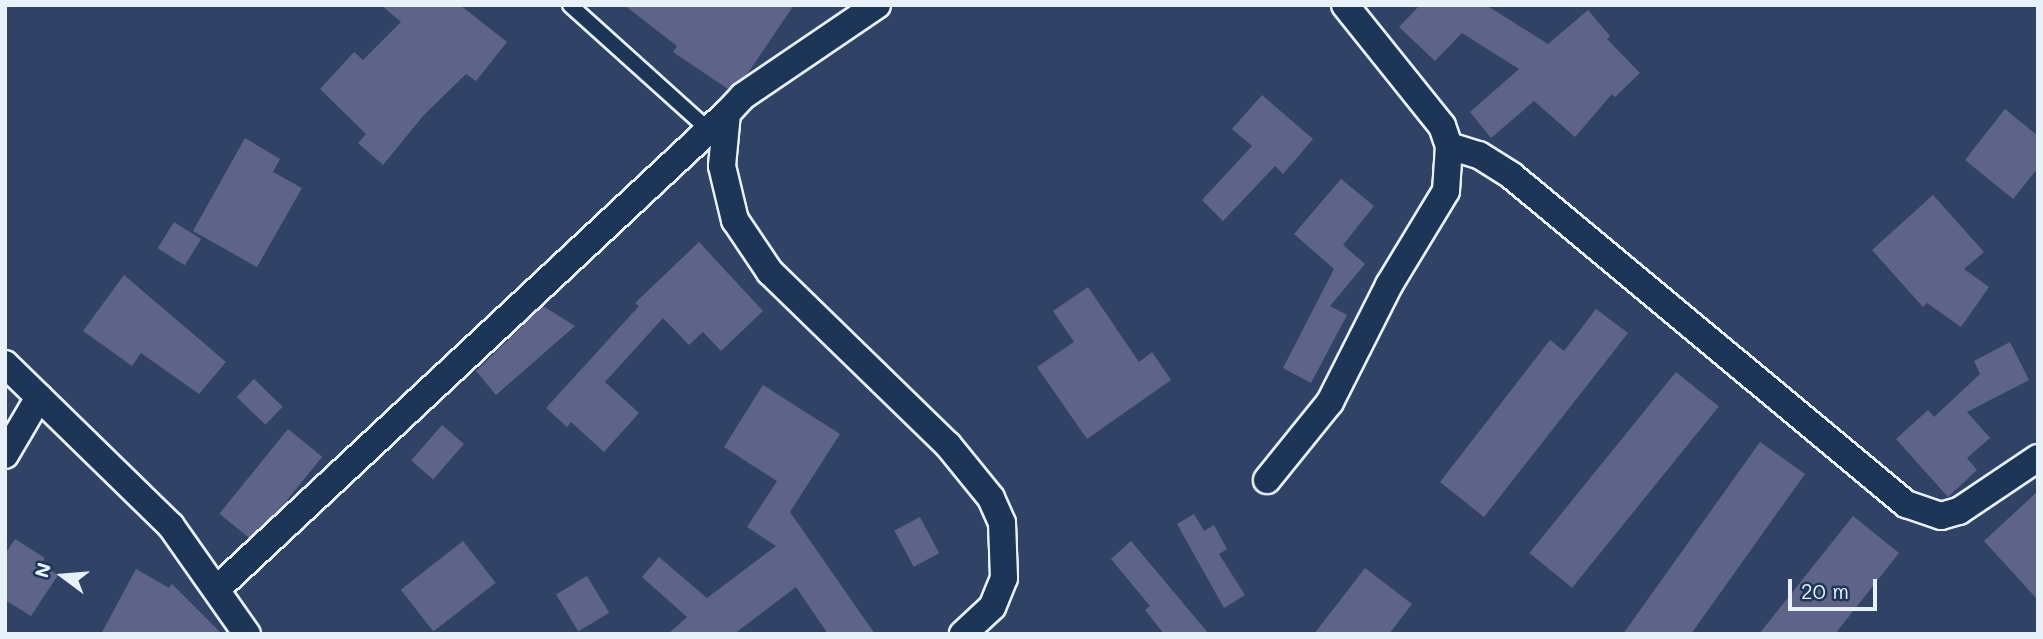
<!DOCTYPE html>
<html>
<head>
<meta charset="utf-8">
<style>
  body { margin:0 }
  #map { position:relative; width:2043px; height:639px; overflow:hidden; background:#304366; font-family:Mali,sans-serif }
  div>[style] { position:absolute }
  [style*='--x'] { left:calc(var(--x)*1px); top:calc(var(--y)*1px); width:calc(var(--w)*1px); rotate:calc(var(--a)*1deg) }
  .building>* { inset:0; background:#5e6389; transform-origin:0 0 }
  .roads { filter:drop-shadow(2px 0 #e8f1f8) drop-shadow(-2px 0 #e8f1f8) drop-shadow(0 2px #e8f1f8) drop-shadow(0 -2px #e8f1f8) }
  .lane>* { height:14px; margin:-7px; padding:0 7px; transform-origin:7px; border-radius:7px; background:#1d3557 }
  .street>* { height:26px; margin:-13px; padding:0 13px; transform-origin:13px; border-radius:13px; background:#1d3557 }
  span { translate:-50% -50%; white-space:nowrap; text-align:center; line-height:1.15; -webkit-text-stroke:7px #1d3557; paint-order:stroke }
  .frame { position:absolute; inset:0; border:7px solid #e8f1f8; pointer-events:none }
  .north { position:absolute; left:28px; top:541px; width:70px; height:70px; -webkit-text-stroke:5px #1d3557; paint-order:stroke; rotate:286deg; font-size:19px; font-weight:700; line-height:28px; text-align:center; color:#e8f1f8 }
  .north::after { content:''; display:block; margin:auto; width:24px; height:32px; background:#e8f1f8; clip-path:polygon(50% 0,100% 100%,50% 72%,0 100%) }
  .scale { position:absolute; left:1788px; top:579px; width:89px; height:32px; box-sizing:border-box; border:4px solid #e8f1f8; border-top:0; padding-left:9px; font-size:21px; line-height:24px; white-space:nowrap; color:#e8f1f8; -webkit-text-stroke:5px #1d3557; paint-order:stroke }
</style>
</head>
<body>
<div id="map">
  <div class="building">
    <i style="clip-path:polygon(381px 5px,460px 5px,507px 42px,476px 81px,466px 74px,423px 116px,383px 165px,358px 143px,366px 134px,320px 89px,354px 52px,363px 60px,401px 22px)"></i>
    <i style="clip-path:polygon(624px 5px,794px 5px,748px 73px,728px 89px,673px 52px,677px 46px)"></i>
    <i style="clip-path:polygon(1420px 5px,1486px 5px,1548px 44px,1588px 10px,1610px 36px,1607px 39px,1640px 73px,1615px 97px,1612px 94px,1575px 137px,1534px 101px,1491px 138px,1470px 112px,1519px 69px,1462px 33px,1435px 61px,1399px 27px)"></i>
    <i style="clip-path:polygon(1262px 95px,1313px 139px,1283px 174px,1275px 166px,1223px 221px,1202px 200px,1252px 146px,1232px 129px)"></i>
    <i style="clip-path:polygon(2005px 109px,2038px 136px,2038px 168px,2013px 199px,1965px 160px)"></i>
    <i style="clip-path:polygon(245px 138px,280px 159px,273px 172px,302px 188px,257px 267px,193px 231px)"></i>
    <i style="clip-path:polygon(1341px 179px,1374px 206px,1343px 245px,1365px 264px,1330px 306px,1347px 315px,1311px 383px,1283px 368px,1334px 269px,1294px 234px)"></i>
    <i style="clip-path:polygon(1933px 195px,1984px 252px,1964px 269px,1989px 287px,1961px 327px,1927px 303px,1923px 307px,1872px 250px)"></i>
    <i style="left:174px;top:222px;width:32px;height:31px;rotate:32deg"></i>
    <i style="clip-path:polygon(699px 242px,763px 311px,721px 351px,703px 332px,689px 345px,663px 318px,605px 382px,639px 413px,604px 452px,571px 422px,567px 427px,546px 408px,639px 306px,635px 303px)"></i>
    <i style="clip-path:polygon(124px 275px,226px 362px,199px 394px,141px 353px,132px 366px,83px 331px)"></i>
    <i style="clip-path:polygon(1088px 287px,1139px 362px,1152px 352px,1171px 380px,1087px 439px,1037px 367px,1074px 342px,1053px 311px)"></i>
    <i style="clip-path:polygon(543px 306px,575px 326px,496px 395px,476px 371px)"></i>
    <i style="clip-path:polygon(1596px 309px,1628px 333px,1484px 517px,1440px 482px,1550px 340px,1564px 351px)"></i>
    <i style="clip-path:polygon(2010px 342px,2029px 380px,1967px 412px,1990px 438px,1967px 458px,1977px 470px,1948px 497px,1896px 439px,1928px 410px,1934px 417px,1980px 374px,1974px 361px)"></i>
    <i style="left:1676px;top:372px;width:55px;height:233px;rotate:39deg"></i>
    <i style="left:254px;top:379px;width:40px;height:25px;rotate:44deg"></i>
    <i style="clip-path:polygon(763px 385px,840px 434px,790px 512px,875px 634px,828px 634px,796px 587px,734px 634px,668px 634px,687px 617px,642px 577px,659px 557px,707px 598px,776px 546px,747px 527px,777px 481px,724px 447px)"></i>
    <i style="left:442px;top:425px;width:29px;height:47px;rotate:41deg"></i>
    <i style="left:288px;top:429px;width:44px;height:109px;rotate:39deg"></i>
    <i style="clip-path:polygon(1760px 442px,1805px 474px,1691px 634px,1623px 634px)"></i>
    <i style="clip-path:polygon(2038px 491px,2038px 600px,1984px 541px)"></i>
    <i style="clip-path:polygon(1194px 514px,1204px 531px,1214px 525px,1227px 549px,1219px 554px,1245px 595px,1224px 608px,1177px 524px)"></i>
    <i style="clip-path:polygon(1853px 516px,1899px 553px,1835px 634px,1759px 634px)"></i>
    <i style="left:920px;top:517px;width:41px;height:29px;rotate:62deg"></i>
    <i style="clip-path:polygon(15px 539px,45px 558px,41px 564px,58px 575px,31px 616px,5px 600px,5px 554px)"></i>
    <i style="left:463px;top:541px;width:53px;height:79px;rotate:52deg"></i>
    <i style="clip-path:polygon(1131px 541px,1209px 634px,1164px 634px,1145px 610px,1150px 606px,1111px 559px)"></i>
    <i style="clip-path:polygon(1365px 568px,1412px 604px,1389px 634px,1314px 634px)"></i>
    <i style="clip-path:polygon(136px 569px,169px 588px,172px 584px,222px 634px,101px 634px)"></i>
    <i style="left:587px;top:576px;width:43px;height:36px;rotate:59deg"></i>
  </div>
  <div class="roads">
    <div class="lane">
      <i style="--x:570;--y:5;--w:187;--a:42"></i>
    </div>
    <div class="street">
      <i style="--x:877;--y:5;--w:162;--a:145.8"></i>
      <i style="--x:743;--y:96;--w:23;--a:133"></i>
      <i style="--x:727;--y:113;--w:53;--a:95.4"></i>
      <i style="--x:722;--y:166;--w:56;--a:76.5"></i>
      <i style="--x:735;--y:220;--w:63;--a:56.1"></i>
      <i style="--x:770;--y:272;--w:248;--a:44.2"></i>
      <i style="--x:948;--y:445;--w:68;--a:50.9"></i>
      <i style="--x:991;--y:498;--w:27;--a:66"></i>
      <i style="--x:1002;--y:523;--w:55;--a:87.9"></i>
      <i style="--x:1004;--y:578;--w:31;--a:112"></i>
      <i style="--x:992;--y:607;--w:40;--a:137"></i>
      <i style="--x:1449;--y:146;--w:31;--a:17"></i>
      <i style="--x:1479;--y:155;--w:39;--a:32"></i>
      <i style="--x:1512;--y:176;--w:513;--a:39.78"></i>
      <i style="--x:1906;--y:504;--w:37;--a:19"></i>
      <i style="--x:1941;--y:516;--w:19;--a:-16"></i>
      <i style="--x:1959;--y:511;--w:95;--a:-33.9"></i>
      <i style="--x:5;--y:364;--w:232;--a:44.3"></i>
      <i style="--x:171;--y:526;--w:132;--a:54.9"></i>
      <i style="--x:5;--y:455;--w:67;--a:-59.6"></i>
      <i style="--x:1267;--y:480;--w:100;--a:-51.1"></i>
      <i style="--x:1330;--y:402;--w:131;--a:-63.2"></i>
      <i style="--x:1389;--y:285;--w:110;--a:-58.8"></i>
      <i style="--x:1446;--y:191;--w:45;--a:-86.2"></i>
      <i style="--x:1449;--y:146;--w:21;--a:-109"></i>
      <i style="--x:1442;--y:126;--w:155;--a:-128.7"></i>
      <i style="--x:218;--y:588;--w:696;--a:-43.02"></i>
    </div>
  </div>
  <div class="frame"></div>
  <div class="north">N</div>
  <div class="scale">20 m</div>
</div>
</body>
</html>
